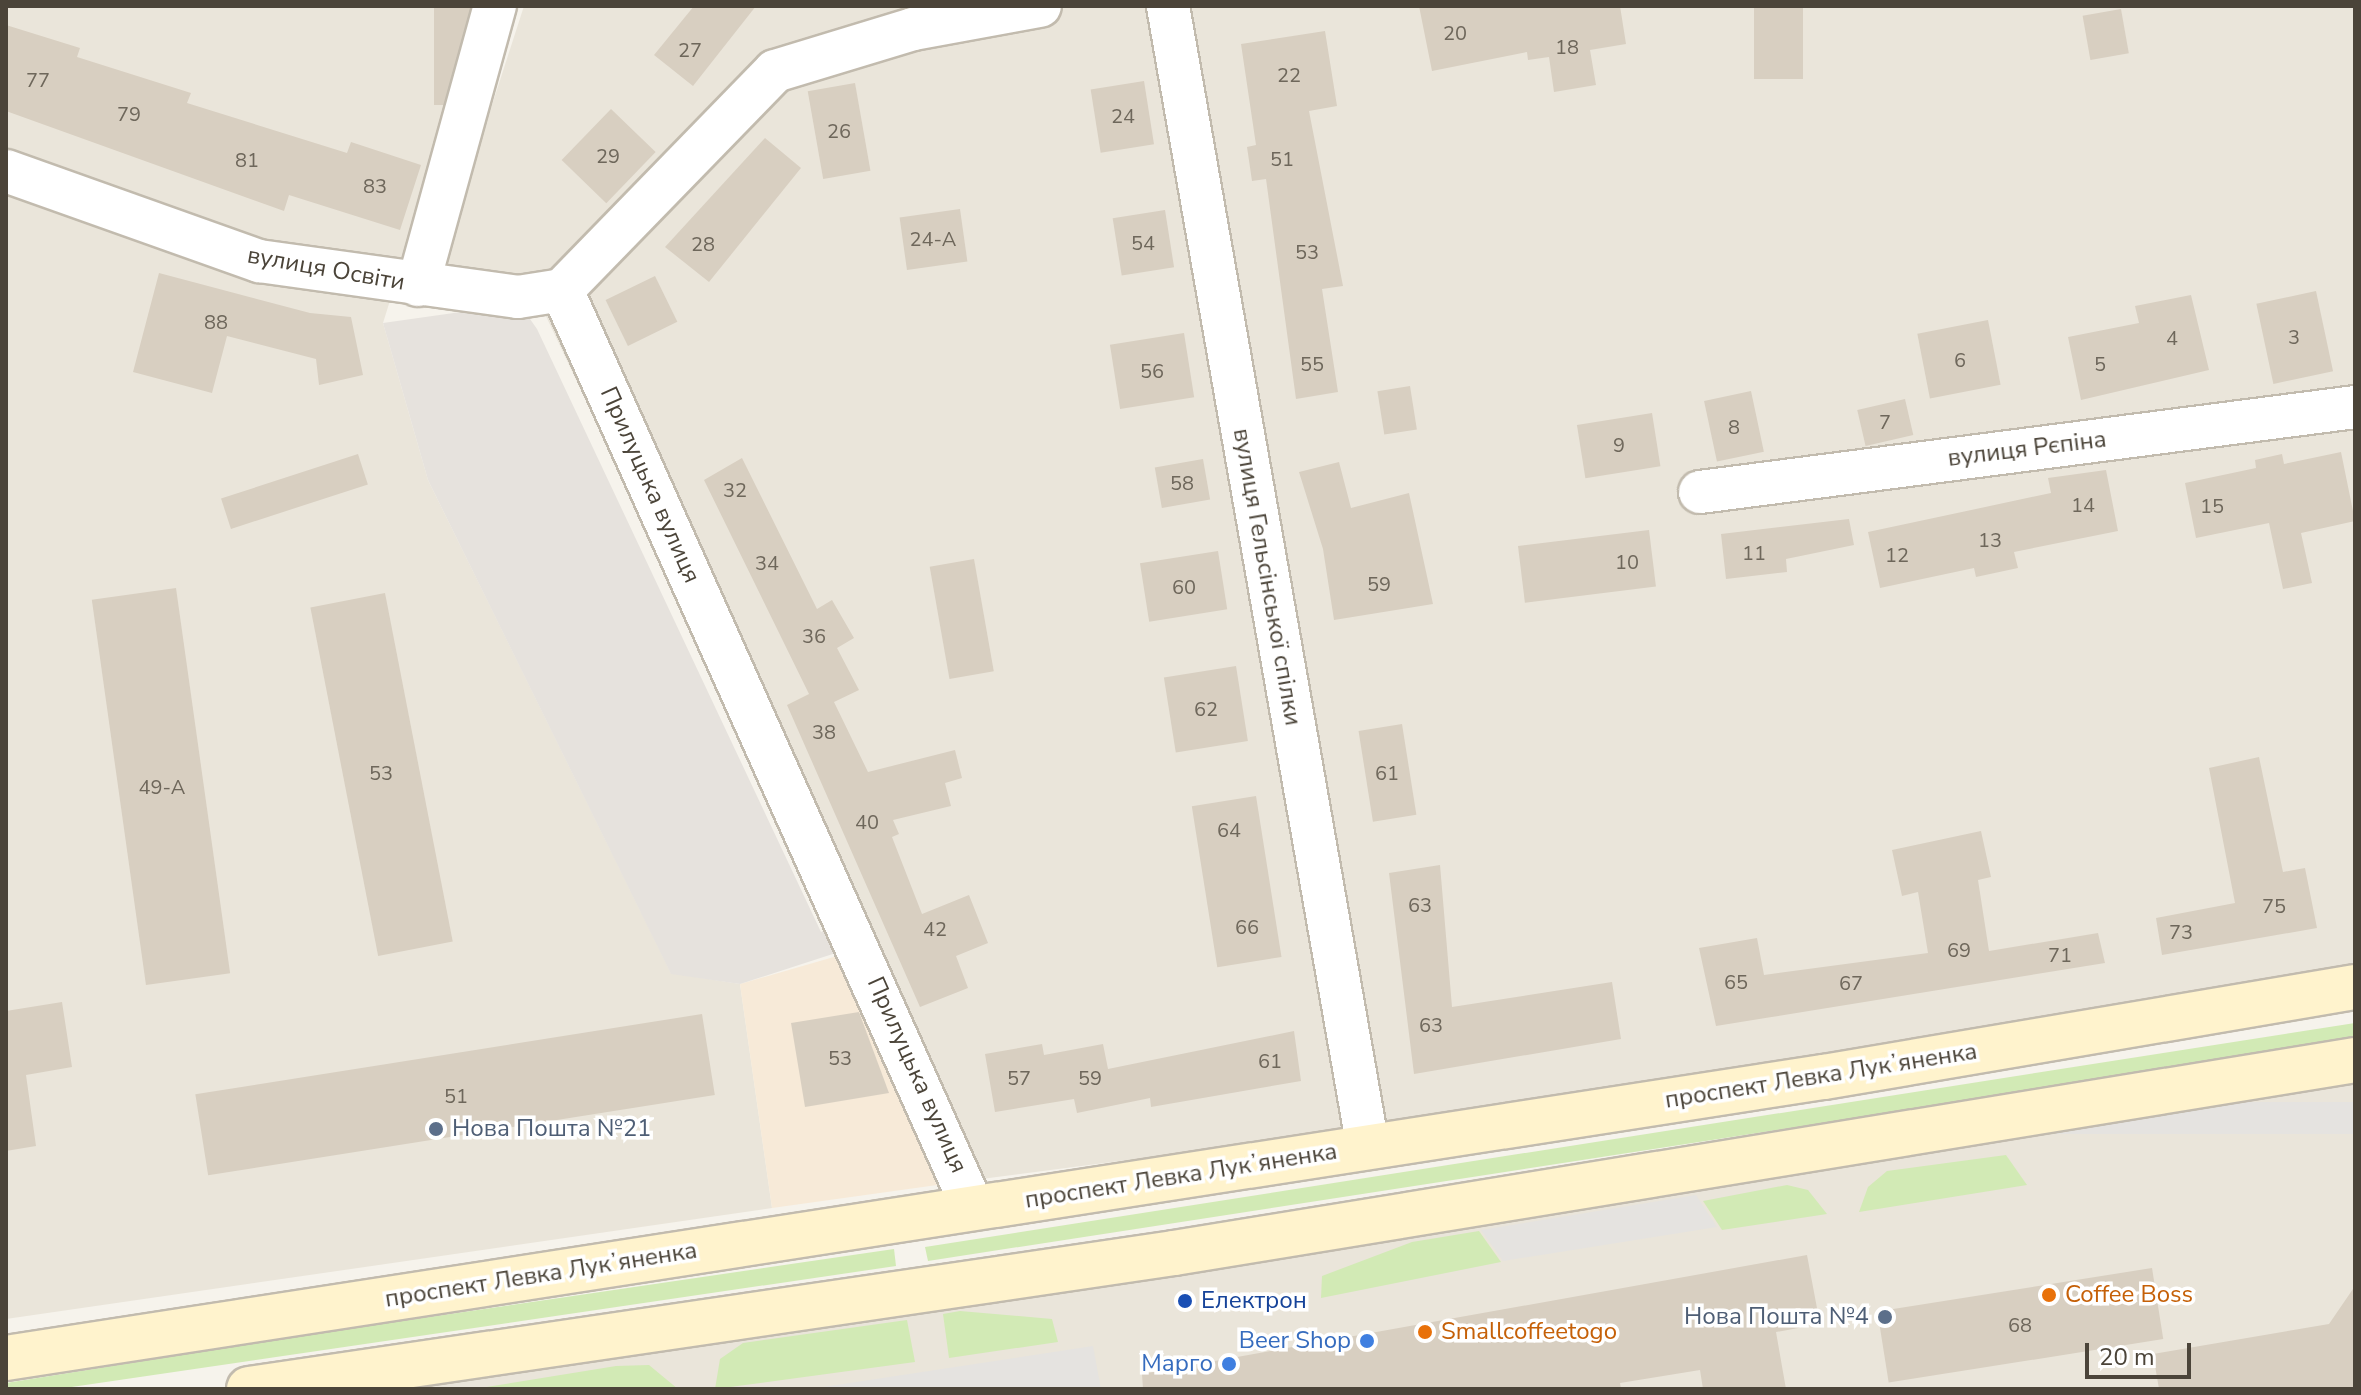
<!DOCTYPE html>
<html>
<head>
<meta charset="utf-8">
<style>
  body { margin:0 }
  #map { position:relative; width:2361px; height:1395px; overflow:hidden; background:#f6f3ec; font-family:"Nunito Sans",sans-serif }
  div>[style] { position:absolute }
  [style*='--x'] { left:calc(var(--x)*1px); top:calc(var(--y)*1px); width:calc(var(--w)*1px); rotate:calc(var(--a)*1deg) }
  .residential>* { inset:0; background:#eae5da }
  .commercial>* { inset:0; background:#f7ead8 }
  .industrial>* { inset:0; background:#e6e2dd }
  .green>* { inset:0; background:#d2eab5 }
  .parking>* { inset:0; background:#e5e3e0; transform-origin:0 0 }
  .building>* { inset:0; background:#d8cfc1; transform-origin:0 0 }
  .roads { filter:drop-shadow(2px 0 #c2bbae) drop-shadow(-2px 0 #c2bbae) drop-shadow(0 2px #c2bbae) drop-shadow(0 -2px #c2bbae) }
  .minor>* { height:42px; margin:-21px; padding:0 21px; transform-origin:21px; border-radius:21px; background:#fff }
  .secondary>* { height:44px; margin:-22px; padding:0 22px; transform-origin:22px; border-radius:22px; background:#fff3cd }
  .dots>* { width:22px; height:22px; translate:-50% -50%; box-sizing:border-box; border:4px solid #fff; border-radius:50% }
  span { translate:-50% -50%; white-space:nowrap; text-align:center; line-height:1.15; -webkit-text-stroke:7px #fff; paint-order:stroke }
  .number-label { font-size:20px; color:#6e675b }
  .number-label span { -webkit-text-stroke-width:0 }
  .street-label { font-size:24px; color:#4b4439 }
  .service-label { font-size:24px; color:#4e5e75 }
  .left { translate:0 -50%; text-align:left }
  .right { translate:-100% -50%; text-align:right }
  .food-label { font-size:24px; color:#c56008 }
  .transit-label { font-size:24px; color:#164399 }
  .shop-label { font-size:24px; color:#366cbe }
  .frame { position:absolute; inset:0; border:8px solid #4b4439; pointer-events:none }
  .scale { position:absolute; left:2085px; top:1343px; width:106px; height:36px; box-sizing:border-box; border:4px solid #4b4439; border-top:0; padding-left:10px; font-size:24px; line-height:28px; white-space:nowrap; color:#4b4439; -webkit-text-stroke:6px #fff; paint-order:stroke }
</style>
</head>
<body>
<div id="map">
  <div class="residential">
    <i style="clip-path:polygon(6px 6px,482px 6px,383px 323px,428px 480px,671px 973px,740px 984px,772px 1208px,6px 1319px)"></i>
    <i style="clip-path:polygon(524px 6px,2355px 6px,2355px 969px,1258px 1143px,966px 1181px,820px 896px,544px 312px,438px 272px)"></i>
    <i style="clip-path:polygon(2355px 1084px,2355px 1389px,410px 1389px,2032px 1129px)"></i>
  </div>
  <div class="commercial">
    <i style="clip-path:polygon(851px 952px,966px 1181px,772px 1208px,740px 984px)"></i>
  </div>
  <div class="industrial">
    <i style="clip-path:polygon(496px 307px,523px 309px,537px 329px,821px 932px,834px 926px,845px 950px,740px 984px,671px 974px,428px 480px,383px 323px)"></i>
  </div>
  <div class="green">
    <i style="clip-path:polygon(2355px 1023px,2355px 1036px,1842px 1120px,928px 1261px,925px 1247px)"></i>
    <i style="clip-path:polygon(2006px 1155px,2027px 1185px,1859px 1212px,1868px 1187px,1887px 1171px)"></i>
    <i style="clip-path:polygon(1787px 1185px,1808px 1190px,1827px 1214px,1722px 1230px,1703px 1201px)"></i>
    <i style="clip-path:polygon(1479px 1231px,1501px 1262px,1321px 1298px,1322px 1276px,1412px 1242px)"></i>
    <i style="clip-path:polygon(894px 1249px,896px 1266px,58px 1389px,6px 1389px,6px 1383px,306px 1335px)"></i>
    <i style="clip-path:polygon(960px 1311px,1052px 1319px,1058px 1342px,949px 1358px,943px 1314px)"></i>
    <i style="clip-path:polygon(907px 1320px,915px 1362px,715px 1389px,720px 1359px,743px 1343px)"></i>
    <i style="clip-path:polygon(649px 1365px,678px 1389px,474px 1389px,616px 1366px)"></i>
  </div>
  <div class="parking">
    <i style="left:2355px;top:1102px;width:32px;height:351px;rotate:90deg"></i>
    <i style="clip-path:polygon(1696px 1195px,1717px 1227px,1503px 1261px,1481px 1230px)"></i>
    <i style="clip-path:polygon(1093px 1346px,1101px 1389px,810px 1389px)"></i>
  </div>
  <div class="building">
    <i style="left:434px;top:6px;width:36px;height:99px"></i>
    <i style="clip-path:polygon(694px 6px,756px 6px,693px 86px,654px 55px)"></i>
    <i style="clip-path:polygon(1419px 6px,1620px 6px,1626px 44px,1590px 50px,1596px 85px,1554px 92px,1549px 57px,1528px 60px,1527px 52px,1432px 71px)"></i>
    <i style="left:1754px;top:6px;width:49px;height:73px"></i>
    <i style="left:2121px;top:9px;width:45px;height:39px;rotate:80deg"></i>
    <i style="clip-path:polygon(6px 25px,80px 48px,77px 57px,191px 93px,187px 103px,347px 153px,351px 142px,421px 165px,400px 230px,289px 195px,284px 211px,6px 111px)"></i>
    <i style="clip-path:polygon(1325px 31px,1337px 106px,1309px 111px,1343px 286px,1322px 289px,1338px 392px,1296px 399px,1266px 179px,1252px 181px,1247px 147px,1256px 145px,1241px 44px)"></i>
    <i style="left:1144px;top:81px;width:64px;height:54px;rotate:81deg"></i>
    <i style="left:855px;top:83px;width:89px;height:48px;rotate:80deg"></i>
    <i style="left:611px;top:109px;width:62px;height:71px;rotate:44deg"></i>
    <i style="clip-path:polygon(765px 138px,801px 168px,709px 282px,665px 247px)"></i>
    <i style="left:960px;top:209px;width:53px;height:61px;rotate:82deg"></i>
    <i style="left:1165px;top:210px;width:58px;height:53px;rotate:81deg"></i>
    <i style="clip-path:polygon(159px 273px,310px 313px,351px 317px,363px 375px,319px 385px,316px 359px,227px 336px,212px 393px,133px 372px)"></i>
    <i style="left:655px;top:276px;width:51px;height:55px;rotate:64deg"></i>
    <i style="left:2316px;top:291px;width:82px;height:61px;rotate:78deg"></i>
    <i style="clip-path:polygon(2191px 295px,2209px 370px,2081px 400px,2068px 337px,2139px 323px,2135px 306px)"></i>
    <i style="left:1988px;top:320px;width:66px;height:72px;rotate:79deg"></i>
    <i style="left:1184px;top:333px;width:65px;height:75px;rotate:81deg"></i>
    <i style="left:1410px;top:386px;width:44px;height:33px;rotate:81deg"></i>
    <i style="left:1751px;top:391px;width:62px;height:48px;rotate:78deg"></i>
    <i style="left:1905px;top:399px;width:37px;height:49px;rotate:77deg"></i>
    <i style="left:1652px;top:413px;width:54px;height:76px;rotate:81deg"></i>
    <i style="clip-path:polygon(2341px 452px,2355px 521px,2301px 533px,2312px 583px,2283px 589px,2269px 523px,2196px 538px,2185px 483px,2256px 468px,2255px 460px,2282px 454px,2284px 464px)"></i>
    <i style="left:358px;top:454px;width:32px;height:144px;rotate:72deg"></i>
    <i style="clip-path:polygon(742px 458px,817px 609px,832px 600px,854px 638px,837px 648px,859px 690px,834px 702px,868px 772px,955px 750px,962px 778px,945px 783px,951px 806px,893px 820px,899px 834px,892px 837px,922px 914px,969px 895px,988px 943px,956px 956px,968px 988px,920px 1007px,787px 705px,809px 694px,704px 480px)"></i>
    <i style="left:1203px;top:459px;width:41px;height:49px;rotate:80deg"></i>
    <i style="clip-path:polygon(1339px 462px,1351px 508px,1409px 493px,1433px 604px,1334px 620px,1323px 549px,1299px 472px)"></i>
    <i style="clip-path:polygon(2106px 470px,2118px 531px,2014px 552px,2018px 568px,1976px 577px,1974px 568px,1880px 588px,1868px 532px,2051px 493px,2048px 478px)"></i>
    <i style="clip-path:polygon(1849px 519px,1854px 545px,1786px 559px,1787px 572px,1726px 579px,1721px 534px)"></i>
    <i style="left:1649px;top:530px;width:57px;height:132px;rotate:83deg"></i>
    <i style="left:1218px;top:551px;width:59px;height:79px;rotate:81deg"></i>
    <i style="left:974px;top:559px;width:114px;height:45px;rotate:80deg"></i>
    <i style="left:176px;top:588px;width:389px;height:85px;rotate:82deg"></i>
    <i style="left:385px;top:593px;width:355px;height:76px;rotate:79deg"></i>
    <i style="left:1236px;top:666px;width:76px;height:73px;rotate:81deg"></i>
    <i style="left:1402px;top:724px;width:92px;height:44px;rotate:81deg"></i>
    <i style="clip-path:polygon(2259px 757px,2283px 872px,2305px 868px,2317px 928px,2162px 955px,2156px 918px,2235px 903px,2209px 768px)"></i>
    <i style="left:1256px;top:796px;width:163px;height:65px;rotate:81deg"></i>
    <i style="clip-path:polygon(1981px 831px,1991px 877px,1978px 880px,1989px 951px,2098px 933px,2105px 963px,1716px 1026px,1699px 948px,1757px 938px,1764px 975px,1928px 953px,1918px 892px,1902px 896px,1892px 850px)"></i>
    <i style="clip-path:polygon(1440px 865px,1452px 1007px,1612px 982px,1621px 1039px,1414px 1074px,1389px 873px)"></i>
    <i style="clip-path:polygon(62px 1002px,72px 1067px,26px 1075px,36px 1146px,6px 1151px,6px 1011px)"></i>
    <i style="clip-path:polygon(859px 1012px,889px 1093px,805px 1107px,791px 1023px)"></i>
    <i style="left:702px;top:1014px;width:82px;height:513px;rotate:81deg"></i>
    <i style="clip-path:polygon(1294px 1031px,1301px 1081px,1151px 1107px,1150px 1098px,1077px 1113px,1074px 1099px,995px 1112px,985px 1054px,1042px 1044px,1044px 1055px,1103px 1044px,1108px 1069px)"></i>
    <i style="clip-path:polygon(1807px 1255px,1820px 1324px,1776px 1332px,1786px 1389px,1703px 1389px,1700px 1370px,1620px 1383px,1621px 1389px,1143px 1389px,1142px 1374px)"></i>
    <i style="left:2152px;top:1268px;width:72px;height:278px;rotate:81deg"></i>
    <i style="clip-path:polygon(2355px 1286px,2355px 1389px,2159px 1389px,2153px 1354px,2329px 1324px)"></i>
  </div>
  <div class="roads">
    <div class="minor">
      <i style="--x:1168;--y:6;--w:1158;--a:80.06"></i>
      <i style="--x:6;--y:171;--w:269;--a:19.6"></i>
      <i style="--x:259;--y:261;--w:261;--a:7.9"></i>
      <i style="--x:518;--y:297;--w:45;--a:-9"></i>
      <i style="--x:418;--y:285;--w:289;--a:-74.6"></i>
      <i style="--x:1700;--y:492;--w:660;--a:-7.39"></i>
      <i style="--x:973;--y:1208;--w:1006;--a:-114.12"></i>
      <i style="--x:562;--y:290;--w:305;--a:-45.8"></i>
      <i style="--x:775;--y:71;--w:144;--a:-16.9"></i>
      <i style="--x:913;--y:29;--w:129;--a:-10.3"></i>
    </div>
    <div class="secondary">
      <i style="--x:6;--y:1358;--w:1840;--a:-8.79"></i>
      <i style="--x:1824;--y:1077;--w:539;--a:-9.62"></i>
      <i style="--x:249;--y:1389;--w:935;--a:-8.36"></i>
      <i style="--x:1174;--y:1253;--w:1197;--a:-9.28"></i>
    </div>
  </div>
  <div class="dots">
    <i style="left:436px;top:1129px;background:#5c6f8a"></i>
    <i style="left:2049px;top:1295px;background:#e8710a"></i>
    <i style="left:1185px;top:1301px;background:#1a4fb4"></i>
    <i style="left:1885px;top:1317px;background:#5c6f8a"></i>
    <i style="left:1425px;top:1332px;background:#e8710a"></i>
    <i style="left:1367px;top:1341px;background:#3f7fe0"></i>
    <i style="left:1229px;top:1364px;background:#3f7fe0"></i>
  </div>
  <div class="number-label">
    <span style="left:1455px;top:33px">20</span>
    <span style="left:1567px;top:47px">18</span>
    <span style="left:690px;top:50px">27</span>
    <span style="left:1289px;top:75px">22</span>
    <span style="left:38px;top:80px">77</span>
    <span style="left:129px;top:114px">79</span>
    <span style="left:1123px;top:116px">24</span>
    <span style="left:839px;top:131px">26</span>
    <span style="left:608px;top:156px">29</span>
    <span style="left:1282px;top:159px">51</span>
    <span style="left:247px;top:160px">81</span>
    <span style="left:375px;top:186px">83</span>
    <span style="left:933px;top:239px">24-А</span>
    <span style="left:1143px;top:243px">54</span>
    <span style="left:703px;top:244px">28</span>
    <span style="left:1307px;top:252px">53</span>
    <span style="left:216px;top:322px">88</span>
    <span style="left:2294px;top:337px">3</span>
    <span style="left:2172px;top:338px">4</span>
    <span style="left:1960px;top:360px">6</span>
    <span style="left:1312px;top:364px">55</span>
    <span style="left:2100px;top:364px">5</span>
    <span style="left:1152px;top:371px">56</span>
    <span style="left:1885px;top:422px">7</span>
    <span style="left:1734px;top:427px">8</span>
    <span style="left:1619px;top:445px">9</span>
    <span style="left:1182px;top:483px">58</span>
    <span style="left:735px;top:490px">32</span>
    <span style="left:2083px;top:505px">14</span>
    <span style="left:2212px;top:506px">15</span>
    <span style="left:1990px;top:540px">13</span>
    <span style="left:1754px;top:553px">11</span>
    <span style="left:1897px;top:555px">12</span>
    <span style="left:1627px;top:562px">10</span>
    <span style="left:767px;top:563px">34</span>
    <span style="left:1379px;top:584px">59</span>
    <span style="left:1184px;top:587px">60</span>
    <span style="left:814px;top:636px">36</span>
    <span style="left:1206px;top:709px">62</span>
    <span style="left:824px;top:732px">38</span>
    <span style="left:381px;top:773px">53</span>
    <span style="left:1387px;top:773px">61</span>
    <span style="left:162px;top:787px">49-А</span>
    <span style="left:867px;top:822px">40</span>
    <span style="left:1229px;top:830px">64</span>
    <span style="left:1420px;top:905px">63</span>
    <span style="left:2274px;top:906px">75</span>
    <span style="left:1247px;top:927px">66</span>
    <span style="left:935px;top:929px">42</span>
    <span style="left:2181px;top:932px">73</span>
    <span style="left:1959px;top:950px">69</span>
    <span style="left:2060px;top:955px">71</span>
    <span style="left:1736px;top:982px">65</span>
    <span style="left:1851px;top:983px">67</span>
    <span style="left:1431px;top:1025px">63</span>
    <span style="left:840px;top:1058px">53</span>
    <span style="left:1270px;top:1061px">61</span>
    <span style="left:1019px;top:1078px">57</span>
    <span style="left:1090px;top:1078px">59</span>
    <span style="left:456px;top:1096px">51</span>
    <span style="left:2020px;top:1325px">68</span>
  </div>
  <div class="street-label">
    <span style="left:326px;top:269px;rotate:10deg">вулиця Освіти</span>
    <span style="left:2027px;top:449px;rotate:-7deg">вулиця Рєпіна</span>
    <span style="left:650px;top:485px;rotate:66deg">Прилуцька вулиця</span>
    <span style="left:1267px;top:577px;rotate:80deg">вулиця Гельсінської спілки</span>
    <span style="left:917px;top:1075px;rotate:66deg">Прилуцька вулиця</span>
    <span style="left:1821px;top:1076px;rotate:-9deg">проспект Левка Лукʼяненка</span>
    <span style="left:1181px;top:1176px;rotate:-9deg">проспект Левка Лукʼяненка</span>
    <span style="left:541px;top:1275px;rotate:-9deg">проспект Левка Лукʼяненка</span>
  </div>
  <div class="service-label">
    <span class="left" style="left:452px;top:1129px">Нова Пошта №21</span>
    <span class="right" style="left:1869px;top:1317px">Нова Пошта №4</span>
  </div>
  <div class="food-label">
    <span class="left" style="left:2065px;top:1295px">Coffee Boss</span>
    <span class="left" style="left:1441px;top:1332px">Smallcoffeetogo</span>
  </div>
  <div class="transit-label">
    <span class="left" style="left:1201px;top:1301px">Електрон</span>
  </div>
  <div class="shop-label">
    <span class="right" style="left:1351px;top:1341px">Beer Shop</span>
    <span class="right" style="left:1213px;top:1364px">Марго</span>
  </div>
  <div class="frame"></div>
  <div class="scale">20 m</div>
</div>
</body>
</html>
